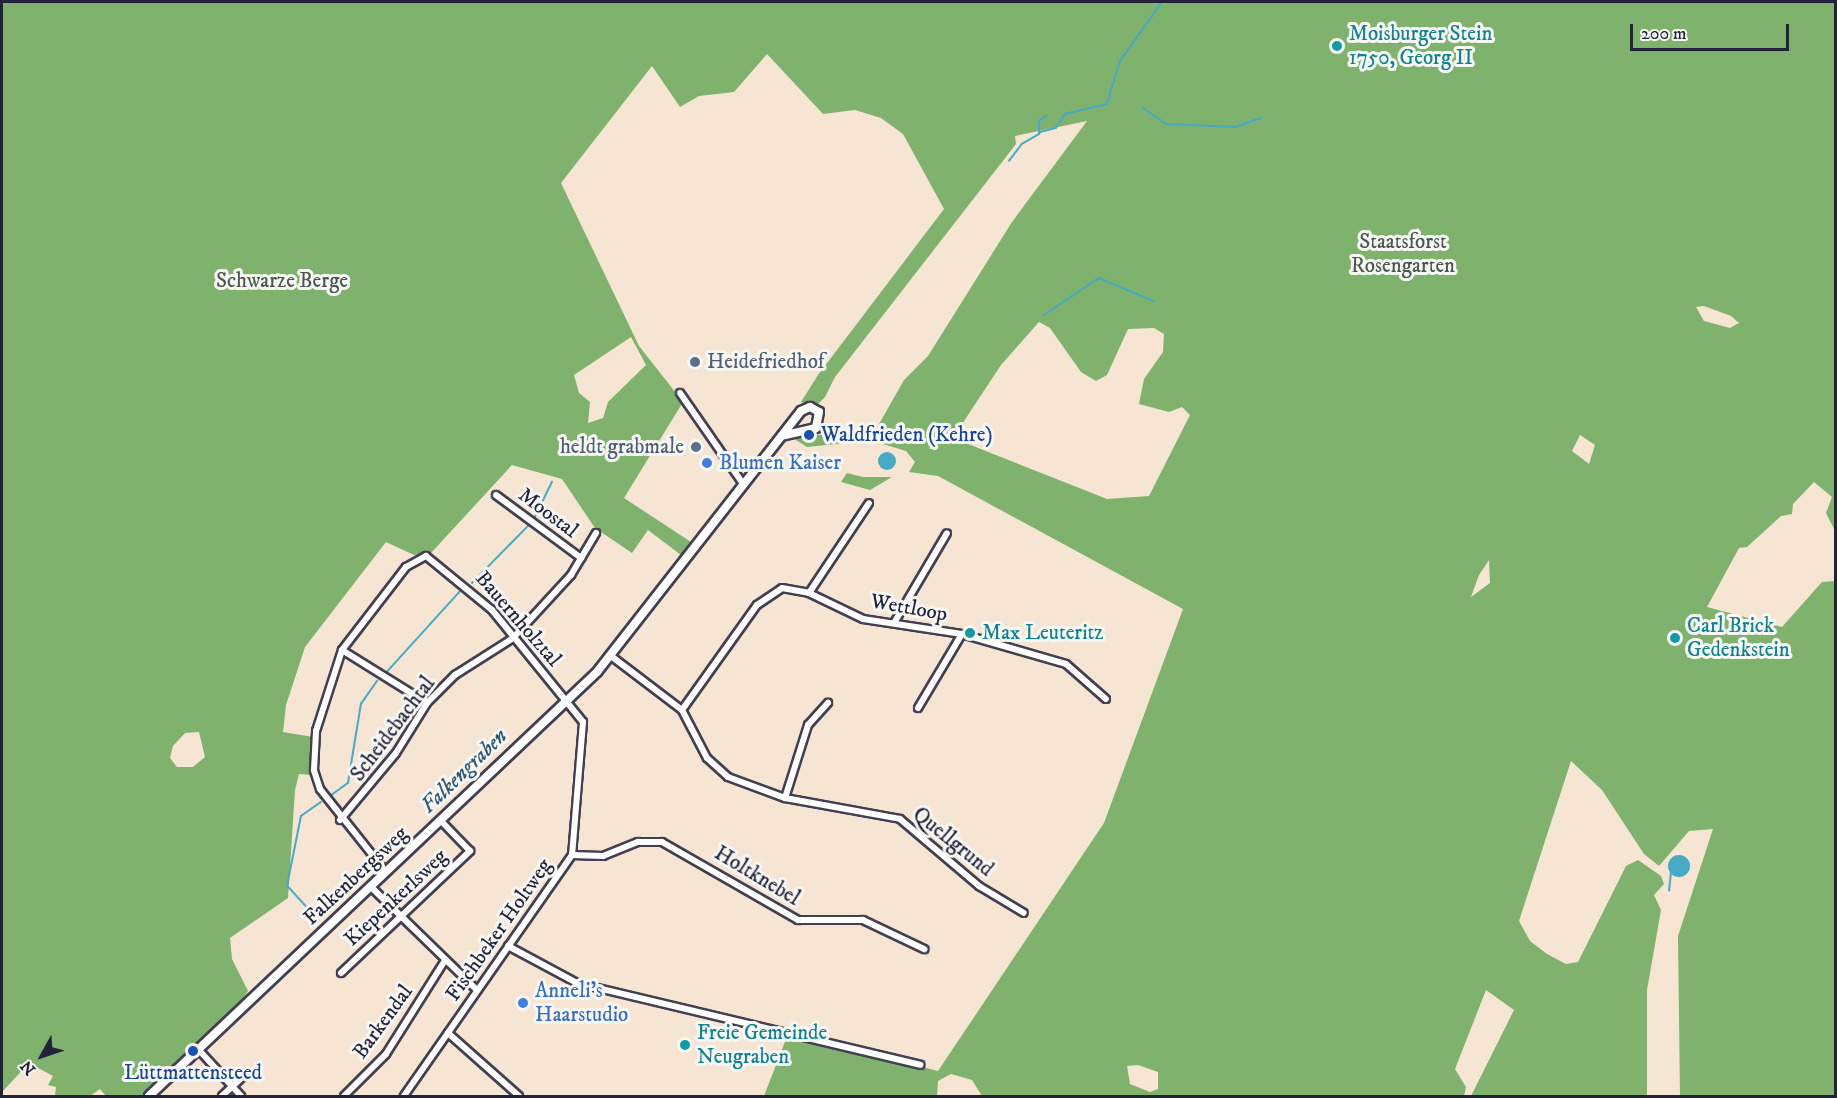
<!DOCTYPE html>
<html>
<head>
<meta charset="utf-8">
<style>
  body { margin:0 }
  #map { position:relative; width:1837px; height:1098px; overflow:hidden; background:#f5e5d2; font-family:"IM FELL DW Pica",serif }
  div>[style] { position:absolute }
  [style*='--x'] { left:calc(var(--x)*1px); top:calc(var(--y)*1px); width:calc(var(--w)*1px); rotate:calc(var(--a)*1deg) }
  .forest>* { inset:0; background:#7fb26c }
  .water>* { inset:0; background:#47aac7 }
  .round { border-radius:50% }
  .stream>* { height:1.5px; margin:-0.75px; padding:0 0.75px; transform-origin:0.75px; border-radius:0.75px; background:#47aac7 }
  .roads { filter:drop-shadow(2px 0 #423f52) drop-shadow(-2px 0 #423f52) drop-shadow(0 2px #423f52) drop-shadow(0 -2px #423f52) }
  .minor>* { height:6px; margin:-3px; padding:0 3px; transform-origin:3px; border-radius:3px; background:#fff }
  .tertiary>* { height:8px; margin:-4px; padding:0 4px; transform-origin:4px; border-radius:4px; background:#fff }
  .dots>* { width:16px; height:16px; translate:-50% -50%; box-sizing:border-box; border:3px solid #f6f6f2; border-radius:50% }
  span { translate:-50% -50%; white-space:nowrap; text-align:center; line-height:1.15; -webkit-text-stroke:6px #f6f6f2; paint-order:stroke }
  .culture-label { font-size:21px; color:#0d838f }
  .left { translate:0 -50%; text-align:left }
  .park-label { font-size:21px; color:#48564f }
  .service-label { font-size:21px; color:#4e5e75 }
  .right { translate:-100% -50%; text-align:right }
  .transit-label { font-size:21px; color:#164399 }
  .shop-label { font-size:21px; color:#366cbe }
  .street-label { font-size:21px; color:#22223b }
  .water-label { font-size:22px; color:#315873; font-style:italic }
  .frame { position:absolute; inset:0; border:3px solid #22223b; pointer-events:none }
  .north { position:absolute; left:12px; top:1026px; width:60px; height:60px; -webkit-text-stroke:4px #f6f6f2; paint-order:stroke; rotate:230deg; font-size:16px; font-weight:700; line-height:24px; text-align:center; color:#22223b }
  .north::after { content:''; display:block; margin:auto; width:21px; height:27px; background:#22223b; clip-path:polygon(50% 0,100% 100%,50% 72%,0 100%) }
  .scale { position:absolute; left:1630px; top:24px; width:159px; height:27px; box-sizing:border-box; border:3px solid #22223b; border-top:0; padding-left:8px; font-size:18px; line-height:21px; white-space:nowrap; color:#22223b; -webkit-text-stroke:4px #f6f6f2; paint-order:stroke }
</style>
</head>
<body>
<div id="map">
  <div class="forest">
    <i style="clip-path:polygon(evenodd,2px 2px,1835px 2px,1835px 531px,1826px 513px,1832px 497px,1814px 482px,1793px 504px,1792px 514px,1781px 516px,1747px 547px,1739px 548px,1707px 607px,1782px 627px,1822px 582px,1835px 581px,1835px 1096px,1680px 1096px,1678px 936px,1713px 829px,1689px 831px,1659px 866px,1644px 854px,1602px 790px,1571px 761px,1519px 921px,1530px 941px,1547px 954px,1566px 964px,1578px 962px,1626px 866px,1638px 860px,1661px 876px,1664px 884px,1654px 895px,1661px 910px,1647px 990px,1647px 1096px,1471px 1096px,1514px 1010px,1486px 990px,1455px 1069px,1466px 1087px,1464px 1096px,982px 1096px,972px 1080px,951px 1074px,938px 1081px,937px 1096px,764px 1096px,788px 1034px,938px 1071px,1104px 823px,1183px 609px,938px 476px,909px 472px,915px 462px,906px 451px,870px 440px,904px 380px,928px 356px,1012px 222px,1087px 121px,1015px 136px,1016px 144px,835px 377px,825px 397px,816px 406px,808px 404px,801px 402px,818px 375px,944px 209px,903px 134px,881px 118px,855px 110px,823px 114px,767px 54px,734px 92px,699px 96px,680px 107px,652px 66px,561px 183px,639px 346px,683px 402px,624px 498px,691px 542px,681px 555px,648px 530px,632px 553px,595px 528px,562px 479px,512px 465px,431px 553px,414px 555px,386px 542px,305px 647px,286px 705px,283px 732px,313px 737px,311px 775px,299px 774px,295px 790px,288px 898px,230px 938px,232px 959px,248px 991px,234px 1012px,146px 1096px,106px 1096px,100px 1089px,90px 1096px,55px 1096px,56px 1087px,48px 1085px,53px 1076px,29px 1063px,2px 1092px,2px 2px,1704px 306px,1731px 316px,1739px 323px,1730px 328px,1704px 321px,1696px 307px,1704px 306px,2px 2px,1039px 322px,1050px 328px,1081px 372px,1096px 381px,1107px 375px,1128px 329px,1154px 328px,1164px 334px,1163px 352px,1144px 379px,1139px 404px,1169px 412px,1182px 407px,1190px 415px,1149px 496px,1107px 499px,958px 440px,964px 421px,1001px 365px,1039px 322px,2px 2px,631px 337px,646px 365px,608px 402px,603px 418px,588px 423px,590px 402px,579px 393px,574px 375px,631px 337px,2px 2px,1580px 435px,1595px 445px,1589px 464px,1572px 451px,1580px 435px,2px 2px,1489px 560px,1490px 583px,1471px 597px,1479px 575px,1489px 560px,2px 2px,199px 732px,205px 757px,193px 767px,177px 767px,170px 758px,173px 746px,185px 733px,199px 732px,2px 2px,1138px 1065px,1158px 1072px,1158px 1089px,1150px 1092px,1130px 1084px,1127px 1066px,1138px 1065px)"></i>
    <i style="clip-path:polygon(836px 433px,865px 441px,807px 447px,793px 438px)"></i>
    <i style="clip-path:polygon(847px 473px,863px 477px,892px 477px,870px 490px,841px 482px)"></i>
  </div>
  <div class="water">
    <i class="round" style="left:878px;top:452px;width:18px;height:18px"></i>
    <i class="round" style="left:1668px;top:855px;width:22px;height:22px"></i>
  </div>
  <div class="stream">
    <i style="--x:1142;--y:107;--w:29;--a:35"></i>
    <i style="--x:1166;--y:124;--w:69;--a:2.5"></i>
    <i style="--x:1235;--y:127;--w:28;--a:-19"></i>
    <i style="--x:1040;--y:132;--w:16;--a:-14"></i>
    <i style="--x:1056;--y:128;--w:17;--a:-57"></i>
    <i style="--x:1065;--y:114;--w:43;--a:-13.4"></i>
    <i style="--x:1107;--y:104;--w:45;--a:-73.2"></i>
    <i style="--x:1120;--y:61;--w:72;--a:-54.6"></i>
    <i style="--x:1009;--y:161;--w:21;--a:-53"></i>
    <i style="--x:1022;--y:144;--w:20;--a:-30"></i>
    <i style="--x:1039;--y:134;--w:13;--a:-90"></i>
    <i style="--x:1039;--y:121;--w:9;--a:-36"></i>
    <i style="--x:1044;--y:315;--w:66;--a:-33.9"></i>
    <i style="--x:1099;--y:278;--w:60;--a:22.7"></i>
    <i style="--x:719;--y:510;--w:26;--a:-53"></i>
    <i style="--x:534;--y:519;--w:41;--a:-64.1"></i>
    <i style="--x:472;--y:583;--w:83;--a:-45.5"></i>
    <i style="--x:385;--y:674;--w:115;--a:-47.8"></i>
    <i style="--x:572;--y:689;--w:23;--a:-43"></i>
    <i style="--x:330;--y:796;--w:22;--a:-36"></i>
    <i style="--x:348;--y:783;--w:80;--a:-80.7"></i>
    <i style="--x:361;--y:704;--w:28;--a:-55"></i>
    <i style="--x:391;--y:861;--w:229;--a:-43.6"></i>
    <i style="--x:1669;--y:891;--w:18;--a:-84"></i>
    <i style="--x:319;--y:921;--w:47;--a:-132.4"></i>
    <i style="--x:287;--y:886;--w:71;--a:-78.7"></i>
    <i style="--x:301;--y:816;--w:24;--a:-35"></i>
    <i style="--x:249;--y:996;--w:177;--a:-43.6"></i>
    <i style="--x:142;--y:1096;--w:124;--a:-43.4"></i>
  </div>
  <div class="roads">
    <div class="minor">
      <i style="--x:680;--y:393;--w:112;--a:55.2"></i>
      <i style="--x:496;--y:495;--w:106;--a:36.5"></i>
      <i style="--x:809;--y:593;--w:108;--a:-56.3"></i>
      <i style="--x:894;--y:623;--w:104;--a:-59.5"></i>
      <i style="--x:342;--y:650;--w:100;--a:31.9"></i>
      <i style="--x:611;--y:656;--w:89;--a:37.3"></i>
      <i style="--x:682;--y:710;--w:54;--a:62.5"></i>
      <i style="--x:707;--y:758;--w:28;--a:42"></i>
      <i style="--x:728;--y:777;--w:61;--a:20.2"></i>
      <i style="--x:785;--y:798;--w:117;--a:10.3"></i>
      <i style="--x:900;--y:819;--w:104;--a:40.3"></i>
      <i style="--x:979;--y:886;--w:52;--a:31"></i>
      <i style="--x:918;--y:708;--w:86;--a:-59.3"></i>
      <i style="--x:682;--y:710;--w:129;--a:-54.5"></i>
      <i style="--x:757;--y:605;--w:30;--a:-34"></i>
      <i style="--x:782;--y:588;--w:27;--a:10"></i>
      <i style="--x:809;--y:593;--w:60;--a:25.7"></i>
      <i style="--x:863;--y:619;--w:100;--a:8.6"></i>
      <i style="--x:962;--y:634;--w:108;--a:16.1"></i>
      <i style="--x:1066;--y:664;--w:53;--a:41.2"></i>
      <i style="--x:785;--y:798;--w:77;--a:-72.5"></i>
      <i style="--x:808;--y:725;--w:30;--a:-48"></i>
      <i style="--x:340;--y:820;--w:87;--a:-50.1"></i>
      <i style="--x:396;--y:753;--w:59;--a:-58.2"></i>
      <i style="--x:427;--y:703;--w:40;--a:-45"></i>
      <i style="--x:455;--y:675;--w:69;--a:-32.5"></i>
      <i style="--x:513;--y:638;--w:86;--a:-47.4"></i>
      <i style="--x:571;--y:575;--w:49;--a:-59.2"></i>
      <i style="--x:572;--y:855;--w:31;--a:2"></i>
      <i style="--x:603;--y:856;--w:38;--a:-22"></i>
      <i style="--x:638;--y:842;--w:24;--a:0"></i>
      <i style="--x:662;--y:842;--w:157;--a:29.8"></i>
      <i style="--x:798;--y:920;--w:65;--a:0"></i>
      <i style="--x:863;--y:920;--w:68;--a:25.4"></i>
      <i style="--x:386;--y:872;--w:106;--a:-128.5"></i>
      <i style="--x:320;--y:789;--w:20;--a:-108"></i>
      <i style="--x:314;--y:770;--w:39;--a:-87"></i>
      <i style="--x:316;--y:731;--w:85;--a:-72.2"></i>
      <i style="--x:342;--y:650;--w:105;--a:-52.4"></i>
      <i style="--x:406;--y:567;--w:23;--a:-29"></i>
      <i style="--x:426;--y:556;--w:85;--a:39.3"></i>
      <i style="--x:492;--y:610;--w:144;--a:50.9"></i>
      <i style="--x:583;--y:722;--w:133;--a:94.7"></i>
      <i style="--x:572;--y:855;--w:294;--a:124.9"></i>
      <i style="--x:370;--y:886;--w:149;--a:44.2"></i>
      <i style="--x:508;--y:946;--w:78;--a:28.2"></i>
      <i style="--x:577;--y:983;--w:353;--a:13.4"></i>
      <i style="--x:341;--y:973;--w:178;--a:-43.4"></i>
      <i style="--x:470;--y:851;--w:42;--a:-134"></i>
      <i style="--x:448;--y:1033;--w:95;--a:41.6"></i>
      <i style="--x:198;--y:1049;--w:64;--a:47.5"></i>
      <i style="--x:222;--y:1096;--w:33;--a:-43"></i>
      <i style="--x:344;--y:1096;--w:59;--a:-45"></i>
      <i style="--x:386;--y:1054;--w:109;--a:-57.8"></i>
    </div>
    <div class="tertiary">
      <i style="--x:149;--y:1096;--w:617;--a:-43.42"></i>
      <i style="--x:597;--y:672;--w:331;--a:-52"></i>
      <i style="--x:801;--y:411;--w:10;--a:-24"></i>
      <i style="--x:810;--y:407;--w:10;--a:29"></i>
      <i style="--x:819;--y:412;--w:16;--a:101"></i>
      <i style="--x:816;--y:428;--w:35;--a:167"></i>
    </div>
  </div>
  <div class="dots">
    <i style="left:1337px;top:46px;background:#0f9aa8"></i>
    <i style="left:695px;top:362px;background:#5c6f8a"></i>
    <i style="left:809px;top:435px;background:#1a4fb4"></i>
    <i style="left:696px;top:447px;background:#5c6f8a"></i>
    <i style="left:707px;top:463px;background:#3f7fe0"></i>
    <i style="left:970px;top:633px;background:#0f9aa8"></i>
    <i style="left:1675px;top:638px;background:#0f9aa8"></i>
    <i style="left:523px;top:1003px;background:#3f7fe0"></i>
    <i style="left:685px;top:1045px;background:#0f9aa8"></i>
    <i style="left:193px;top:1051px;background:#1a4fb4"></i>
  </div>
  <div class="culture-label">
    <span class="left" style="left:1349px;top:46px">Moisburger Stein<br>1750, Georg II</span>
    <span class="left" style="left:1687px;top:638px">Carl Brick<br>Gedenkstein</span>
    <span class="left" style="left:982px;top:633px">Max Leuteritz</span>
    <span class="left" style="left:697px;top:1045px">Freie Gemeinde<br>Neugraben</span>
  </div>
  <div class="park-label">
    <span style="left:1403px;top:254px">Staatsforst<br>Rosengarten</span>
    <span style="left:282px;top:281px">Schwarze Berge</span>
  </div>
  <div class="service-label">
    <span class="left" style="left:707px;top:362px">Heidefriedhof</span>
    <span class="right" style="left:684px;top:447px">heldt grabmale</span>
  </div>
  <div class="transit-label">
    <span class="left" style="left:821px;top:435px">Waldfrieden (Kehre)</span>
    <span style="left:193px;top:1073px">Lüttmattensteed</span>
  </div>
  <div class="shop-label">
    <span class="left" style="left:719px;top:463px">Blumen Kaiser</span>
    <span class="left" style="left:535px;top:1003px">Anneli's<br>Haarstudio</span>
  </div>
  <div class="street-label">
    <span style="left:548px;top:513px;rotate:37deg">Moostal</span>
    <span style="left:909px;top:608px;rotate:10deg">Wettloop</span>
    <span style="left:518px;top:619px;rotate:49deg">Bauernholztal</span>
    <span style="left:393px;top:729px;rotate:-53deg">Scheidebachtal</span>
    <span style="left:953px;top:842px;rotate:39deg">Quellgrund</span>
    <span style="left:356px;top:876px;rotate:-43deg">Falkenbergsweg</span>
    <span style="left:757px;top:876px;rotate:31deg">Holtknebel</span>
    <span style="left:396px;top:898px;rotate:-43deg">Kiepenkerlsweg</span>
    <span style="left:499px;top:930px;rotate:-55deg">Fischbeker Holtweg</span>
    <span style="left:383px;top:1022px;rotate:-54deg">Barkendal</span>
  </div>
  <div class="water-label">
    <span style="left:464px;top:771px;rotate:-44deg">Falkengraben</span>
  </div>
  <div class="frame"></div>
  <div class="north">N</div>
  <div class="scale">200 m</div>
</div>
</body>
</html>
